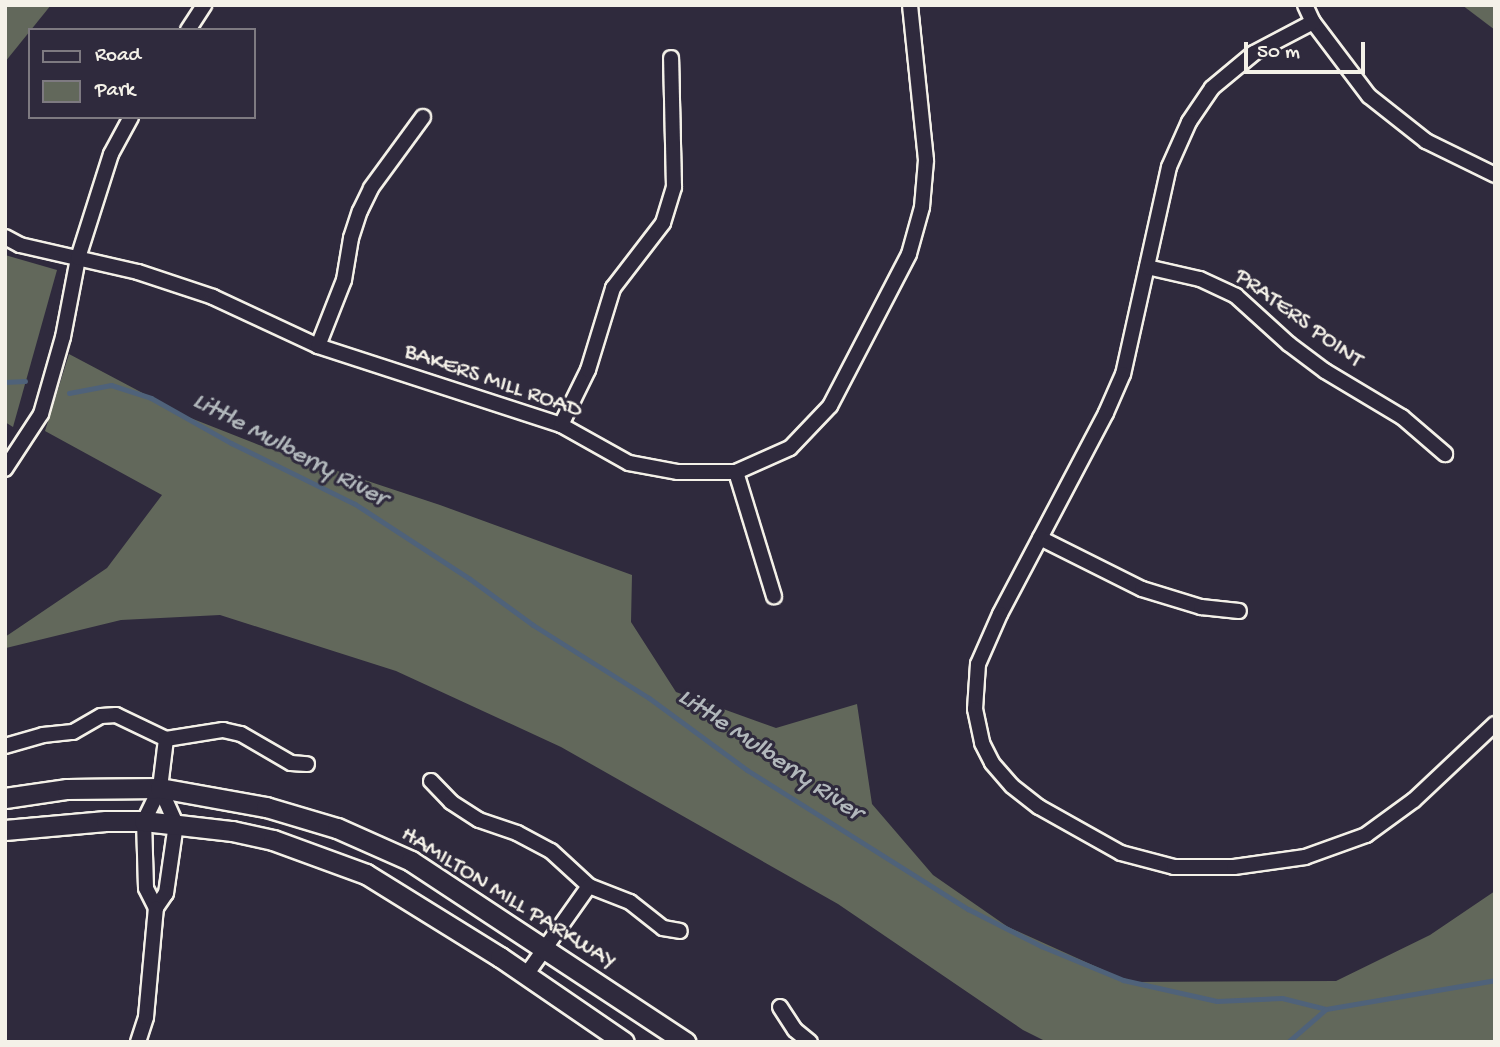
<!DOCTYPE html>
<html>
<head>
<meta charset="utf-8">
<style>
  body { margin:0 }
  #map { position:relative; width:1500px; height:1047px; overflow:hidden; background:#2f2a3d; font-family:"Gochi Hand",sans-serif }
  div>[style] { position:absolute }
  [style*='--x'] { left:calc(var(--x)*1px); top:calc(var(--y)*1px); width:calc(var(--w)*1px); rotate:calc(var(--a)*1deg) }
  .green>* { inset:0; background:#62685b }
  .stream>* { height:5px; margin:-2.5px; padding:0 2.5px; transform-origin:2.5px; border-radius:2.5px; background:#4f627a }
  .roads { filter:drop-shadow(2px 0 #f4f1e8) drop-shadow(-2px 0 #f4f1e8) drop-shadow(0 2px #f4f1e8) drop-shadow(0 -2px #f4f1e8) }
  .street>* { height:14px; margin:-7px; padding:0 7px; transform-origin:7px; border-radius:7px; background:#2f2a3d }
  .secondary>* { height:19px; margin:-9.5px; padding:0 9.5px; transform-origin:9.5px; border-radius:9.5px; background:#2f2a3d }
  span { translate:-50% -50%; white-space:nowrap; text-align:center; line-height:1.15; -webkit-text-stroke:6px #2f2a3d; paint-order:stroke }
  .street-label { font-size:24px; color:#f4f1e8 }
  .water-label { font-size:26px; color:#b2b8bc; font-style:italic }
  .frame { position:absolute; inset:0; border:7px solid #f4f1e8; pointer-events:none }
  .legend { position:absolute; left:28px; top:28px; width:228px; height:91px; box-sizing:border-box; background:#2f2a3d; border:2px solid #7e7a81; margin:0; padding:9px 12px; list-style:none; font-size:21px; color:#f4f1e8 }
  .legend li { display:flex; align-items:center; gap:14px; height:35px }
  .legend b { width:35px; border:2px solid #7e7a81 }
  .scale { position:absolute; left:1244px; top:42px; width:121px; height:32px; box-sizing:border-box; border:4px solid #f4f1e8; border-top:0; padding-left:9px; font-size:21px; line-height:24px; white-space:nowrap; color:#f4f1e8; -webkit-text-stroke:5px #2f2a3d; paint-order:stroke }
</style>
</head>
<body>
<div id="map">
  <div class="green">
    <i style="clip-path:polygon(5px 5px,51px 5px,5px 62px)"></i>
    <i style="clip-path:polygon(1462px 5px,1495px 5px,1495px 30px)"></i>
    <i style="clip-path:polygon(5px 255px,57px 270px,13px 427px,5px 422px)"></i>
    <i style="clip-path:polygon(69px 354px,188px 417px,259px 445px,440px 505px,632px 575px,631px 622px,676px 692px,776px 728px,857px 704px,872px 804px,933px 875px,1008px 927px,1130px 982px,1336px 981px,1430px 935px,1495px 891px,1495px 1042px,1047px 1042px,1023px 1030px,838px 904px,561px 747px,396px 671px,220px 615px,121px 620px,6px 648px,5px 637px,107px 568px,162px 495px,45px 431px)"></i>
  </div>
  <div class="stream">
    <i style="--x:5;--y:382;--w:20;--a:-3"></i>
    <i style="--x:69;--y:393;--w:43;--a:-10.8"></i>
    <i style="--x:111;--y:385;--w:42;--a:18"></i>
    <i style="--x:151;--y:398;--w:92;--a:29.4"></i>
    <i style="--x:231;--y:443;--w:138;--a:26.2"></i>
    <i style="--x:355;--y:504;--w:137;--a:33.1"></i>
    <i style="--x:470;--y:579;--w:78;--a:36.1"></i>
    <i style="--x:533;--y:625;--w:137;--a:32.2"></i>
    <i style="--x:649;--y:698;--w:122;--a:36.3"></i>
    <i style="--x:747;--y:770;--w:261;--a:32.2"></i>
    <i style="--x:968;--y:909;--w:82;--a:26.9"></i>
    <i style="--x:1041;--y:946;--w:89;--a:22.5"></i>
    <i style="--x:1123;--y:980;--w:96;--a:12.6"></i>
    <i style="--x:1217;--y:1001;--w:65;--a:-2.6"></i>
    <i style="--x:1282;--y:998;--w:45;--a:14"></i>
    <i style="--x:1326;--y:1009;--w:171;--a:-9.7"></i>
    <i style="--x:1288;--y:1042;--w:50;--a:-41"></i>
  </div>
  <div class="roads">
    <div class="street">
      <i style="--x:1305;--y:5;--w:19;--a:65"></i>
      <i style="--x:1313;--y:22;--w:93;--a:52.9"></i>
      <i style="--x:1369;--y:96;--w:73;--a:38.3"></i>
      <i style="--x:1426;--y:141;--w:77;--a:26.2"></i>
      <i style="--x:1313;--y:22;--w:67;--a:152.3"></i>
      <i style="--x:1254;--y:53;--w:55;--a:140.2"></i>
      <i style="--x:1212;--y:88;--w:41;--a:124.1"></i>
      <i style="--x:1189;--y:122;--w:49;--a:114"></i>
      <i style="--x:1169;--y:167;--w:212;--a:102.5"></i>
      <i style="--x:1123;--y:374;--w:43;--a:113.6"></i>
      <i style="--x:1106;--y:413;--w:227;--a:117.8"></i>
      <i style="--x:1000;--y:614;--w:55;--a:113.7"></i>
      <i style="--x:978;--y:664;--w:45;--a:93.8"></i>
      <i style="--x:975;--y:709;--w:35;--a:78"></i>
      <i style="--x:982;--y:743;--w:22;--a:63"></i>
      <i style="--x:992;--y:763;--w:30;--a:49"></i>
      <i style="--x:1012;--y:786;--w:34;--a:38"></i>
      <i style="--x:1039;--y:807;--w:94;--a:29.3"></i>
      <i style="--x:1121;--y:853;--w:55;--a:14.8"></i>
      <i style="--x:1174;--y:867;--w:60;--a:0"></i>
      <i style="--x:1234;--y:867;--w:72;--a:-8"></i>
      <i style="--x:1305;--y:857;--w:65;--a:-19.8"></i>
      <i style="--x:1366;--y:835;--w:59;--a:-36.1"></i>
      <i style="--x:1414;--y:800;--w:111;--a:-43.2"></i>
      <i style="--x:188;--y:30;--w:30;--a:-57"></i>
      <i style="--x:5;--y:237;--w:17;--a:28"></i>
      <i style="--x:20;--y:245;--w:121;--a:12.9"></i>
      <i style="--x:138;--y:272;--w:79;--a:18.4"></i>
      <i style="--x:213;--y:297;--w:116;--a:25"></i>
      <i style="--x:318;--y:346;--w:256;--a:18"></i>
      <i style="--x:561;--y:425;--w:78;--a:29.2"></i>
      <i style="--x:629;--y:463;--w:50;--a:10.4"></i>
      <i style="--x:678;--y:472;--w:58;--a:0"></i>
      <i style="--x:736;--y:472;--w:59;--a:-24"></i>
      <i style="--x:790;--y:448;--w:58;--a:-46.4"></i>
      <i style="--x:830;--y:406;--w:171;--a:-62.5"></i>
      <i style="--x:909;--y:254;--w:49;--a:-74.5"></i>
      <i style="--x:922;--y:207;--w:47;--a:-85.1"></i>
      <i style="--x:926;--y:160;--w:156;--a:-95.9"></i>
      <i style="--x:1147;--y:267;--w:54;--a:12.8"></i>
      <i style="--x:1200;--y:279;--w:40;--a:25"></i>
      <i style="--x:1236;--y:296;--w:72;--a:42.2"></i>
      <i style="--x:1289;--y:344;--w:45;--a:36.9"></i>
      <i style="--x:1325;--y:371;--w:90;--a:30.9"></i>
      <i style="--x:1402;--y:417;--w:57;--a:40.7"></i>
      <i style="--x:318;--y:346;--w:71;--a:-68.5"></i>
      <i style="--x:344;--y:280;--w:43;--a:-80.5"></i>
      <i style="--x:351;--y:238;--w:28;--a:-72"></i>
      <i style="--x:360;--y:211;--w:25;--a:-64"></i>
      <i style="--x:371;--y:188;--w:88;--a:-53.8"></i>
      <i style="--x:561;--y:425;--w:61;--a:-63.9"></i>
      <i style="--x:588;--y:370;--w:86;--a:-73"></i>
      <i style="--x:613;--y:288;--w:82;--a:-52.4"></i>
      <i style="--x:663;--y:223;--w:38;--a:-73"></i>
      <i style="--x:674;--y:187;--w:129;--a:-91.3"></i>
      <i style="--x:5;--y:469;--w:66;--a:-56.8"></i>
      <i style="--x:41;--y:414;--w:80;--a:-74.1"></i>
      <i style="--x:63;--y:337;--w:80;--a:-79.2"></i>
      <i style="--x:78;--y:258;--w:109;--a:-72.4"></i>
      <i style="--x:111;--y:154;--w:42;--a:-61.6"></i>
      <i style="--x:736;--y:472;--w:130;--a:73"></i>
      <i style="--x:1040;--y:538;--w:114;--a:26.6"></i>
      <i style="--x:1142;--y:589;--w:62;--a:17"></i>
      <i style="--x:1201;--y:607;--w:38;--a:6"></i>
      <i style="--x:5;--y:746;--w:40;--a:-16"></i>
      <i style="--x:43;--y:735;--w:30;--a:-6"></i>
      <i style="--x:73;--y:732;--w:32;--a:-30"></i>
      <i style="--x:101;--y:716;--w:15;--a:-4"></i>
      <i style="--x:116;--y:715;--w:55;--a:25.6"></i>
      <i style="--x:166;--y:739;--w:58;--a:-9"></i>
      <i style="--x:223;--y:730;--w:18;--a:13"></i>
      <i style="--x:241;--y:734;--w:58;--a:30.1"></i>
      <i style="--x:291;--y:763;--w:16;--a:4"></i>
      <i style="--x:431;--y:781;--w:29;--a:46"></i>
      <i style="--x:451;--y:802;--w:33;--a:33"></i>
      <i style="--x:479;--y:820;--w:40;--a:18.9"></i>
      <i style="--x:517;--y:833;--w:38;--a:28"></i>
      <i style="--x:551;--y:851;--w:52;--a:42.6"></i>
      <i style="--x:589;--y:886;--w:44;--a:21.3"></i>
      <i style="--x:630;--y:902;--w:42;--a:38.2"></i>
      <i style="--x:663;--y:928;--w:17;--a:10"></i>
      <i style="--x:160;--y:788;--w:39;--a:66"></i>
      <i style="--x:176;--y:824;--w:70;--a:98.2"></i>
      <i style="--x:166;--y:893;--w:18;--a:124"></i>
      <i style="--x:156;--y:908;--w:22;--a:-117"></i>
      <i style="--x:146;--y:888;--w:67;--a:-91.7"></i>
      <i style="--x:144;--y:821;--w:37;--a:-64"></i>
      <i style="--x:160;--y:788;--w:49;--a:-83"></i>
      <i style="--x:526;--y:975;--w:109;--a:-54.7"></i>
      <i style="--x:780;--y:1007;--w:27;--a:57"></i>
      <i style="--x:795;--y:1030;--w:19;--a:39"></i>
      <i style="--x:138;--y:1042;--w:26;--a:-72"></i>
      <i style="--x:146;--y:1017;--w:109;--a:-84.8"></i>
    </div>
    <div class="secondary">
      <i style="--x:5;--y:798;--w:63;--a:-8.3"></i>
      <i style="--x:67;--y:789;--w:93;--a:-0.6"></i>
      <i style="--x:160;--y:788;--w:108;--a:10.2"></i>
      <i style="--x:266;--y:807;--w:74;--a:16.5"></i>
      <i style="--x:337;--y:828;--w:81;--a:24"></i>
      <i style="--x:411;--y:861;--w:329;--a:33.4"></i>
      <i style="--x:5;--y:830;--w:101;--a:-5.1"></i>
      <i style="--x:106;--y:821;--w:38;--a:0"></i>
      <i style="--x:144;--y:821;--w:89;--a:6.5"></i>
      <i style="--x:232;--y:831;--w:42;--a:12.4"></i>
      <i style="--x:273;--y:840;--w:99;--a:20.1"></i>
      <i style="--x:366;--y:874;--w:158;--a:31.8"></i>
      <i style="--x:500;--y:957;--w:150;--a:34.4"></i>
    </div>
  </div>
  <div class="street-label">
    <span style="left:1298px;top:319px;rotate:36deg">PRATERS POINT</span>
    <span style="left:493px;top:382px;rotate:19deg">BAKERS MILL ROAD</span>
    <span style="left:508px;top:899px;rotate:32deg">HAMILTON MILL PARKWAY</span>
  </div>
  <div class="water-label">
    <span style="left:289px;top:451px;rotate:28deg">Little Mulberry River</span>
    <span style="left:769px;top:756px;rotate:34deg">Little Mulberry River</span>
  </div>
  <div class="frame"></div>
  <ul class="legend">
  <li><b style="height:9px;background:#2f2a3d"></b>Road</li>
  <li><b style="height:19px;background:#62685b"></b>Park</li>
  </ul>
  <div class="scale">50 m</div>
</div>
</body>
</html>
